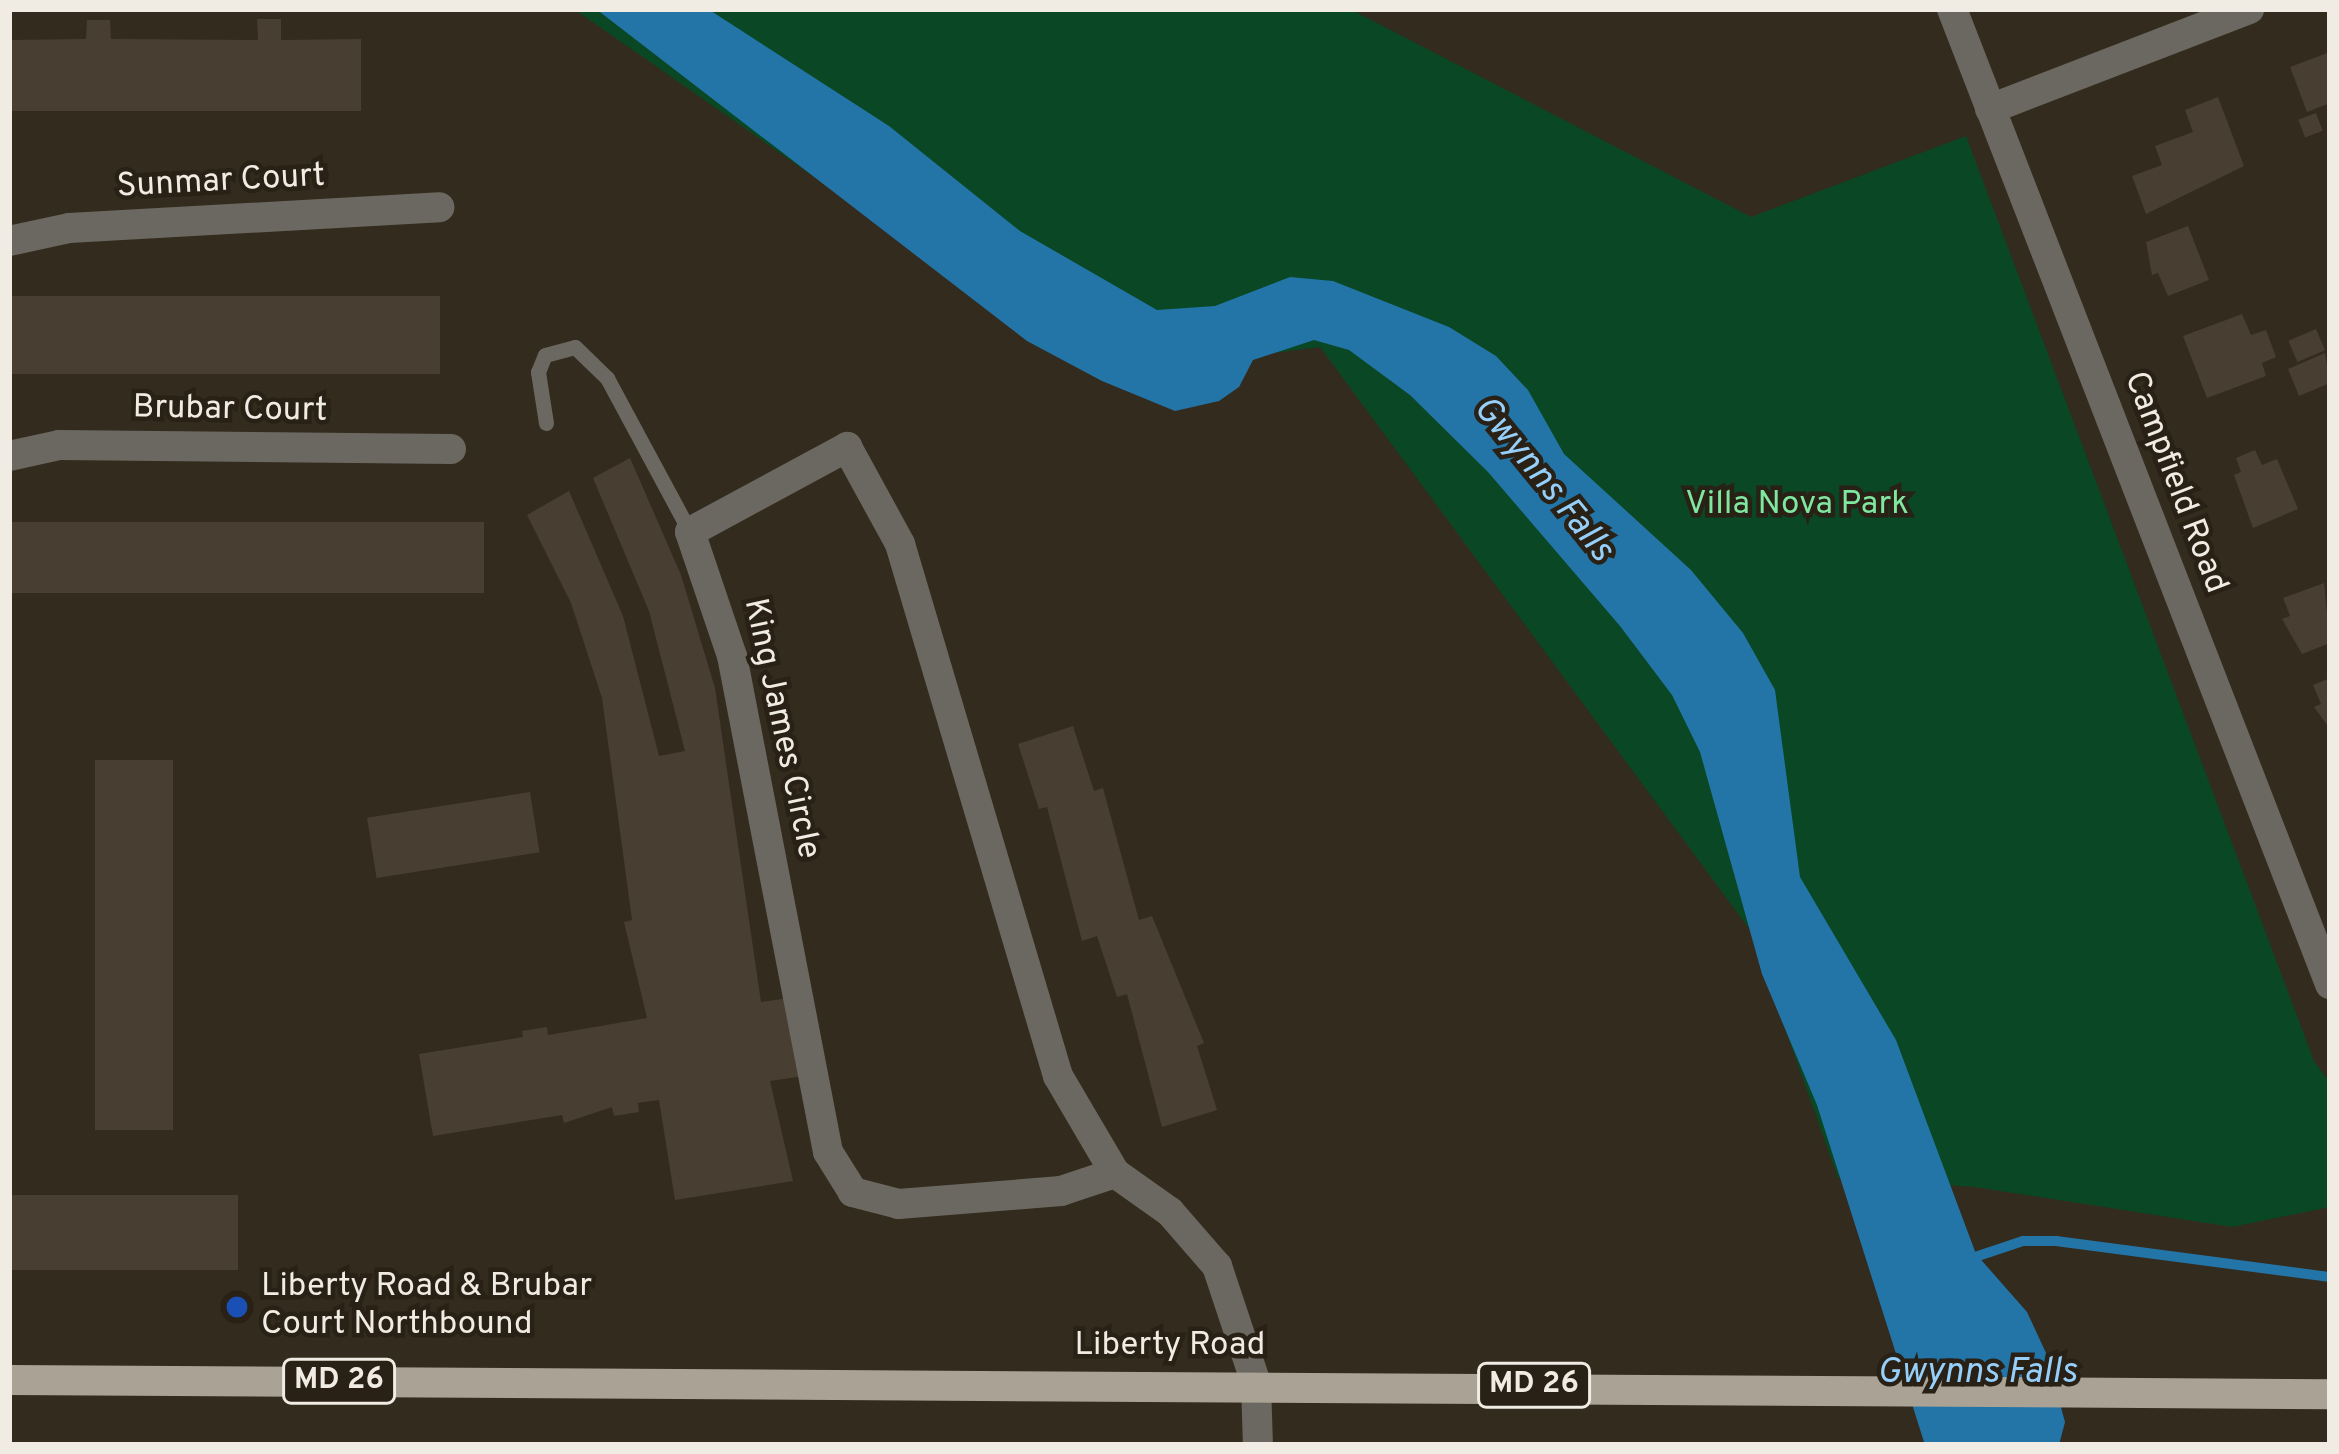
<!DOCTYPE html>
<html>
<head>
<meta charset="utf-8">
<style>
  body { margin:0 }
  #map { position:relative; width:2339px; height:1454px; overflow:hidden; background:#332b1e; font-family:Overpass,sans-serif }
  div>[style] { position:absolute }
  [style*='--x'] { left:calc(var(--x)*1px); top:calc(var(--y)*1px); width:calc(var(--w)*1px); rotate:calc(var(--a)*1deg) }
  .green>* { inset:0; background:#0a4724 }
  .water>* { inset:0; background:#2375a8 }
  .stream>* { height:10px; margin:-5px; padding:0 5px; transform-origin:5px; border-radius:5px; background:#2375a8 }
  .building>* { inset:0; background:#483f32; transform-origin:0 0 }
  .service>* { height:15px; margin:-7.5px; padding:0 7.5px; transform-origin:7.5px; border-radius:7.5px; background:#6b6861 }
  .minor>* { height:30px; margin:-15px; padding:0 15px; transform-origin:15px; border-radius:15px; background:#6b6861 }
  .tertiary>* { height:30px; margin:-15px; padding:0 15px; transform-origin:15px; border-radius:15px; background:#6b6861 }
  .primary>* { height:30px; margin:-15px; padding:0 15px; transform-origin:15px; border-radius:15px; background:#aaa295 }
  .dots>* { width:33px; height:33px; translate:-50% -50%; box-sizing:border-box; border:6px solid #292115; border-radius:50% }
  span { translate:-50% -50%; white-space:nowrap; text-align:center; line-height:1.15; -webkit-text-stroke:9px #292115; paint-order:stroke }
  .shield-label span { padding:3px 9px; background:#292115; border:3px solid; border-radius:9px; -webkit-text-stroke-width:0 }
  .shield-label { font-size:30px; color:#f0ebe3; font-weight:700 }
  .street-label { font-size:33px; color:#f0ebe3 }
  .park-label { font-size:33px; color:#7fe79f }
  .poi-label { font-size:33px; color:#f0ebe3 }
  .left { translate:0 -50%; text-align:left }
  .water-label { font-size:36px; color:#96cff9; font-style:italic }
  .frame { position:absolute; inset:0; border:12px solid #f0ebe3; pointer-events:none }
</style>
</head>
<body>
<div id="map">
  <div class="green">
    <i style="clip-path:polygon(574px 9px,1350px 9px,1751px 217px,1966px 136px,2314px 1061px,2330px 1083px,2330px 1207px,2232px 1227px,1975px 1187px,1838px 1178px,1750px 930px,1320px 347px,1099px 376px)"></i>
  </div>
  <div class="water">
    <i style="clip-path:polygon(596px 9px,708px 9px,889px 126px,1020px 231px,1157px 310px,1215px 306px,1290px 277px,1333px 281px,1449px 327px,1496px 356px,1528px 390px,1564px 454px,1691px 570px,1743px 633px,1775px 690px,1800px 877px,1896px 1040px,1976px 1254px,2027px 1312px,2046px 1353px,2065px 1422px,2059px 1445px,1925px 1445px,1817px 1105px,1762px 974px,1700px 752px,1672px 695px,1620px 626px,1488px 472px,1410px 395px,1349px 350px,1314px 340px,1253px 360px,1239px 387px,1219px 401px,1175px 411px,1102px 381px,1027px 341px)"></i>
  </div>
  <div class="stream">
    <i style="--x:1966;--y:1260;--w:60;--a:-18.4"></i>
    <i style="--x:2023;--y:1241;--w:33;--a:0"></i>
    <i style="--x:2056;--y:1241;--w:275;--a:7.5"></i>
  </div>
  <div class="building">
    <i style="clip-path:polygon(257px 19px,281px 19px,281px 40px,361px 39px,361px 111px,9px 111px,9px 40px,86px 39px,87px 20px,110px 20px,111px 39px,258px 40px)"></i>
    <i style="clip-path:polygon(2330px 52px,2330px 103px,2307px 112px,2290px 67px)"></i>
    <i style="clip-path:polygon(2218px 97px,2244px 166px,2146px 214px,2132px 176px,2162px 165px,2155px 146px,2193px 132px,2185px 110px)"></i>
    <i style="left:2316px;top:113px;width:19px;height:19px;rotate:69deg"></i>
    <i style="clip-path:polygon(2188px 226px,2209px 280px,2168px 296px,2158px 273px,2152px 275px,2146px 242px)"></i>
    <i style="left:9px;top:296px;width:431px;height:78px"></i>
    <i style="clip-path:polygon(2242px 314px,2251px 335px,2266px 330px,2276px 357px,2262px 363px,2266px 376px,2207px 398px,2183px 336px)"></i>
    <i style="left:2316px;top:329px;width:23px;height:30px;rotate:67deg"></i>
    <i style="clip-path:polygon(2325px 353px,2330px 383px,2299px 396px,2288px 369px)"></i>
    <i style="clip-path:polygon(2255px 450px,2262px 465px,2277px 459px,2298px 509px,2253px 528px,2234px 475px,2241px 472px,2236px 458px)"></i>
    <i style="clip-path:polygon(630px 458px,681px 575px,715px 688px,761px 1002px,805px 996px,817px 1074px,770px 1081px,793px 1181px,675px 1200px,659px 1100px,638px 1103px,639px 1112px,614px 1116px,612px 1107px,564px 1123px,562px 1115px,433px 1136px,419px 1054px,523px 1037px,522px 1031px,547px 1027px,548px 1035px,647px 1018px,624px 922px,632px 920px,602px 698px,571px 603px,527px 515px,569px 491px,623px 616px,659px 756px,685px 751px,649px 611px,593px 478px)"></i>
    <i style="left:484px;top:522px;width:71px;height:475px;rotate:90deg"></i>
    <i style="clip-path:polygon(2324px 583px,2330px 643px,2302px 654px,2282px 619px,2290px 616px,2283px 598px)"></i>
    <i style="clip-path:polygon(2330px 678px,2330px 729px,2314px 707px,2321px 704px,2313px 685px)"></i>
    <i style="clip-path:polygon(1073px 726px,1094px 791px,1103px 788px,1139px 920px,1152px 916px,1204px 1043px,1197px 1046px,1217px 1110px,1162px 1127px,1127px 994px,1117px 997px,1097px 936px,1082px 941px,1047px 807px,1039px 809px,1018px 744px)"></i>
    <i style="left:95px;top:760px;width:78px;height:370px"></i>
    <i style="left:530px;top:792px;width:61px;height:165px;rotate:81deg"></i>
    <i style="left:9px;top:1195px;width:229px;height:75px"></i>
  </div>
  <div class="service">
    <i style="--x:546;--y:423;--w:52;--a:-98.9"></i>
    <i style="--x:538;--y:372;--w:18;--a:-68"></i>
    <i style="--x:545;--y:355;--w:31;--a:-15"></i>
    <i style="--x:575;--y:347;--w:45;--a:44.1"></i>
    <i style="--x:607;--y:378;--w:175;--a:61.7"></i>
  </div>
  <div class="minor">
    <i style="--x:1990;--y:109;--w:278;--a:-21.1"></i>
    <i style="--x:9;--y:241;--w:61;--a:-12.2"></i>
    <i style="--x:69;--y:228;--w:371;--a:-3.2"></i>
    <i style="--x:9;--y:456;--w:51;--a:-12.4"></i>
    <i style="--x:59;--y:445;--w:392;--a:0.6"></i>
    <i style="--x:1115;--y:1173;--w:57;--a:161.6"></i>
    <i style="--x:1061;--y:1191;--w:163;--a:175.4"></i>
    <i style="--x:899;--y:1204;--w:48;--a:-165.4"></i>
    <i style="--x:853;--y:1192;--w:47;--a:-122"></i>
    <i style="--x:828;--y:1152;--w:505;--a:-100.95"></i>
    <i style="--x:732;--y:656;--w:131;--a:-108.7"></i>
    <i style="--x:690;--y:532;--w:179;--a:-28.4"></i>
    <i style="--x:847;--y:447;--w:111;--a:61.3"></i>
    <i style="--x:900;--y:544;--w:555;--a:73.46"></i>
    <i style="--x:1058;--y:1076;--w:113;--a:59.6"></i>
    <i style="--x:1115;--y:1173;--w:67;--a:35.3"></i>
    <i style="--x:1170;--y:1212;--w:72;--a:49"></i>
    <i style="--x:1217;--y:1266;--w:123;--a:71.6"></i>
  </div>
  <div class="tertiary">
    <i style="--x:1952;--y:9;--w:1046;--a:68.81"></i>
    <i style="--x:1256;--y:1383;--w:62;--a:88.2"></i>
  </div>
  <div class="primary">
    <i style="--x:9;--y:1380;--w:2321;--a:0.35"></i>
  </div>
  <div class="dots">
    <i style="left:237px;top:1307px;background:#1a4fb4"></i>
  </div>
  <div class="shield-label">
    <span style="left:339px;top:1381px">MD 26</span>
    <span style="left:1534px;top:1385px">MD 26</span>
  </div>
  <div class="street-label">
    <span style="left:221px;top:183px;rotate:-3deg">Sunmar Court</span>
    <span style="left:230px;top:411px;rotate:1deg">Brubar Court</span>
    <span style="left:2174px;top:483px;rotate:69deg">Campfield Road</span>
    <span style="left:780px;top:729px;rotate:78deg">King James Circle</span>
    <span style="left:1170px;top:1347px">Liberty Road</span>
  </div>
  <div class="park-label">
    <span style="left:1797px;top:506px">Villa Nova Park</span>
  </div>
  <div class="poi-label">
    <span class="left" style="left:261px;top:1307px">Liberty Road &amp; Brubar<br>Court Northbound</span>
  </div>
  <div class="water-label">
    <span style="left:1542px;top:480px;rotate:51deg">Gwynns Falls</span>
    <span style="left:1977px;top:1374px">Gwynns Falls</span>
  </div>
  <div class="frame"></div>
</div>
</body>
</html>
